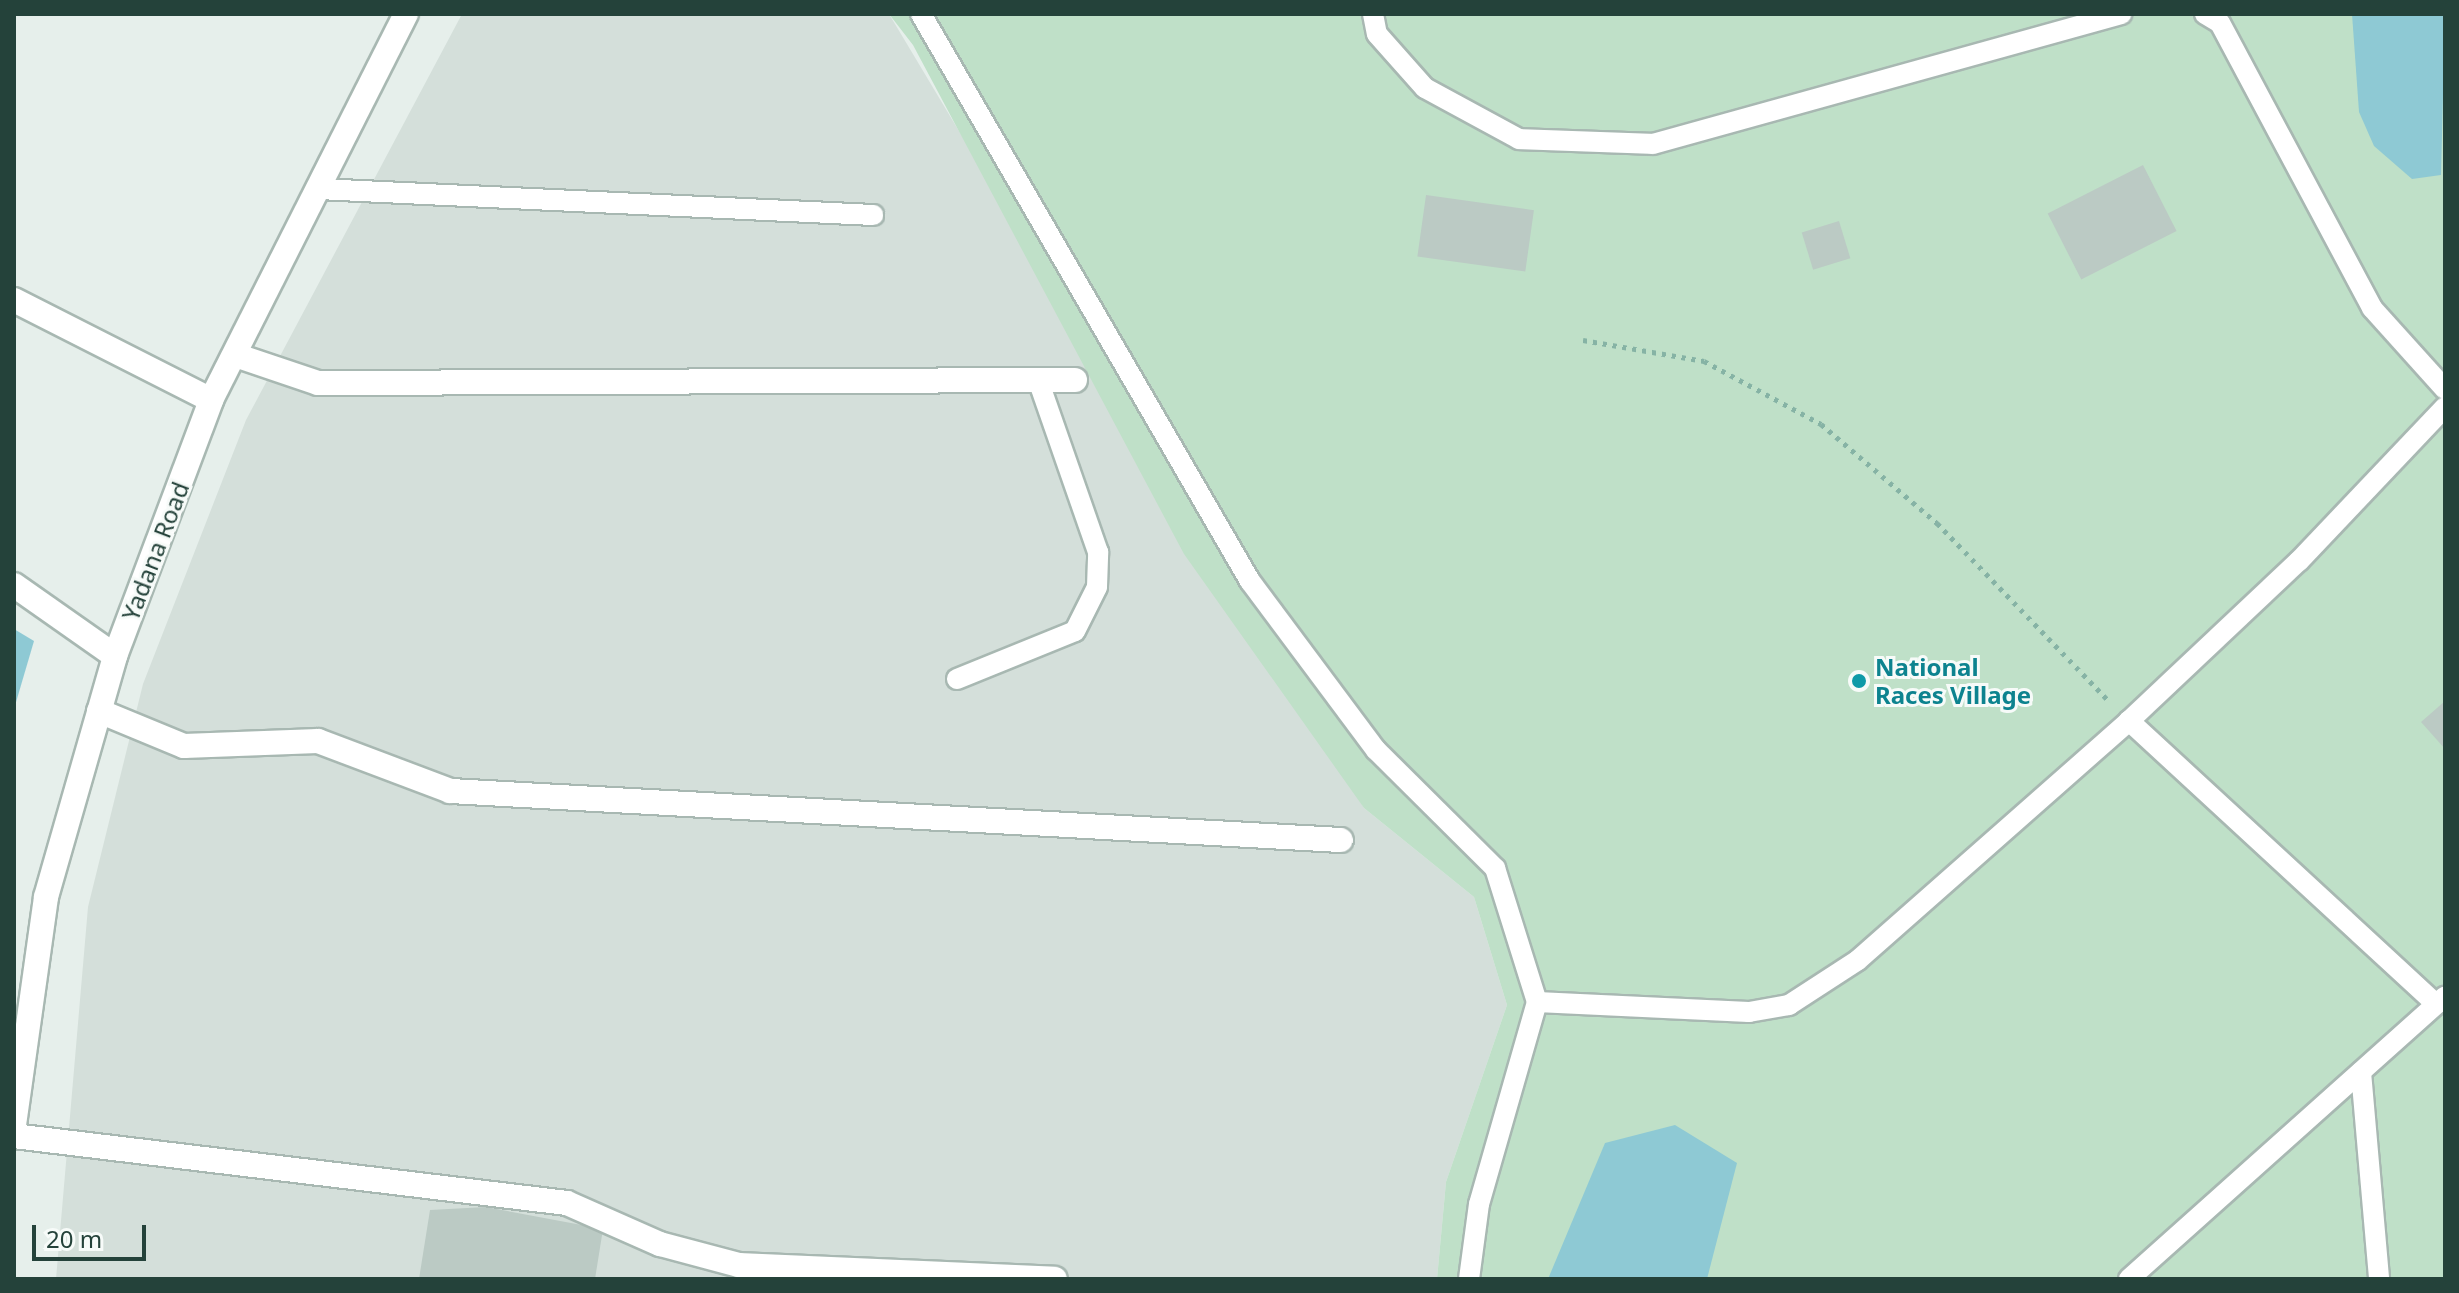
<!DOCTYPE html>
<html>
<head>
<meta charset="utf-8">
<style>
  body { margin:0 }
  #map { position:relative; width:2459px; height:1293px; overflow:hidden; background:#e6efeb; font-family:"Noto Sans",sans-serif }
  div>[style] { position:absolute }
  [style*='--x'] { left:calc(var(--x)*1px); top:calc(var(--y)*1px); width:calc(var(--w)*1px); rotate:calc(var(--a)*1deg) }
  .built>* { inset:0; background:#d4dfda }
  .green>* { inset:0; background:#bfe0c8 }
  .water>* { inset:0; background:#8ec9d4 }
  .building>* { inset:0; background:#bbcac4; transform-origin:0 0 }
  .path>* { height:5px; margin-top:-2.5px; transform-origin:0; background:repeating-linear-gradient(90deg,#86b3a5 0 4px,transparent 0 10px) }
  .roads { filter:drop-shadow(2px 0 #a8b8b2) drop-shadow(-2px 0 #a8b8b2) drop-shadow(0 2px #a8b8b2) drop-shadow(0 -2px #a8b8b2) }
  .service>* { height:20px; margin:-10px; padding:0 10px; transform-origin:10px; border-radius:10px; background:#fff }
  .minor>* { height:24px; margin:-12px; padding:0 12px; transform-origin:12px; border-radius:12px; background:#fff }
  .secondary>* { height:24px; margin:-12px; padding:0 12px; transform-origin:12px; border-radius:12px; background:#fff }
  .dots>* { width:22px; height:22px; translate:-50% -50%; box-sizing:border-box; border:4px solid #f7fbf9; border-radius:50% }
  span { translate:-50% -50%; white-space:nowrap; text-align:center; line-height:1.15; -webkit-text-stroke:6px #f7fbf9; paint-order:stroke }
  .street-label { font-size:24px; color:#24423a }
  .culture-label { font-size:24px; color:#0d838f; font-weight:700 }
  .left { translate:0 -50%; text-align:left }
  .frame { position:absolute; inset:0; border:16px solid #24423a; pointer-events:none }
  .scale { position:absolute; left:32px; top:1225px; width:114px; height:36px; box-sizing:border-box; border:4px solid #24423a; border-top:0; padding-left:10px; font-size:24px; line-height:28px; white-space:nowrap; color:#24423a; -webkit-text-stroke:6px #f7fbf9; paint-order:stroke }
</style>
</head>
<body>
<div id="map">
  <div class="built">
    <i style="clip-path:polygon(462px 14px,889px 14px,1364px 808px,1474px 897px,1507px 1005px,1446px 1182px,1437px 1279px,56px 1279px,88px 907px,143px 684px,246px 420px)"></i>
  </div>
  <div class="green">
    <i style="clip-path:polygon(889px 14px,2445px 14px,2445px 1279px,1437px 1279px,1446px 1182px,1507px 1005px,1474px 897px,1364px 808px,1184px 554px,913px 45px)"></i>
  </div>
  <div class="water">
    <i style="clip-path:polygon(2352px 14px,2445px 14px,2441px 175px,2412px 179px,2374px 146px,2359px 112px)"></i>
    <i style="clip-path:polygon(14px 629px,34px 641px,14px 709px)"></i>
    <i style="clip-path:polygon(1675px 1125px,1737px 1163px,1707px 1279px,1548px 1279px,1605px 1143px)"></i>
  </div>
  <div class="building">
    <i style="left:2143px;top:165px;width:74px;height:107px;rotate:63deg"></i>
    <i style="left:1426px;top:195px;width:109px;height:62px;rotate:8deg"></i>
    <i style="left:1839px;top:221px;width:39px;height:39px;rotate:73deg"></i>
    <i style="clip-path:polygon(2445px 701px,2445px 749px,2421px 722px)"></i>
    <i style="clip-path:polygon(486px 1207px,603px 1229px,595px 1279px,419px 1279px,430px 1210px)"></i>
  </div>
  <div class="path">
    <i style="--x:1583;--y:340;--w:123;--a:9.8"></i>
    <i style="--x:1704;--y:361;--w:133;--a:28.3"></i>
    <i style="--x:1821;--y:424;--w:153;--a:40.5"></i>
    <i style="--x:1937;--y:523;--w:246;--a:46"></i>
  </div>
  <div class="roads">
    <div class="service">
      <i style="--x:921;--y:14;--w:656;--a:59.88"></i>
      <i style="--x:1250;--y:581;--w:211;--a:53.3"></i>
      <i style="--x:1376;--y:750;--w:168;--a:44.8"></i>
      <i style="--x:1495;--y:868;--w:140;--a:72.6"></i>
      <i style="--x:1537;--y:1002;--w:210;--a:106"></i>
      <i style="--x:1479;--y:1204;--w:76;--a:97.6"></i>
      <i style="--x:1373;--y:14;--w:20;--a:79"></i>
      <i style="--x:1377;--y:34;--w:72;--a:48.4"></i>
      <i style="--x:1425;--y:88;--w:107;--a:28.5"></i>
      <i style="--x:1519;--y:139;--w:134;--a:2.1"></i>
      <i style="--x:1653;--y:144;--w:486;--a:-15.5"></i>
      <i style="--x:2205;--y:14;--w:17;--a:31"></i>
      <i style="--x:2220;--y:23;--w:323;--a:61.9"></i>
      <i style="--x:2372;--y:308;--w:109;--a:48"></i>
      <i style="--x:318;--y:189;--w:556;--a:2.68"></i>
      <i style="--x:957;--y:679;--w:127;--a:-22.1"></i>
      <i style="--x:1075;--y:631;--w:49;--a:-63.4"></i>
      <i style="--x:1097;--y:587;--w:35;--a:-88"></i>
      <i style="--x:1098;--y:552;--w:182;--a:-109.2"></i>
      <i style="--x:1537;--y:1002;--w:212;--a:2.7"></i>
      <i style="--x:1749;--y:1012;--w:41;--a:-9.9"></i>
      <i style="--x:1789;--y:1005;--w:82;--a:-33.1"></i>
      <i style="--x:1858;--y:960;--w:361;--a:-41.4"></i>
      <i style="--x:2436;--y:1004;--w:418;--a:-137.3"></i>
      <i style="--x:2129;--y:721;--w:233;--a:-43.3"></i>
      <i style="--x:2299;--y:561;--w:212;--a:-46.5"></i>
      <i style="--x:2361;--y:1072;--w:208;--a:85"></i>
      <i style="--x:2129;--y:1279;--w:424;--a:-41.8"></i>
    </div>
    <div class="minor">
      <i style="--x:14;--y:300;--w:221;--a:26.9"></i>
      <i style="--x:235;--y:355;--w:88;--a:18.6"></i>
      <i style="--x:318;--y:383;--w:757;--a:-0.23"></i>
      <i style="--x:14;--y:585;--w:123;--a:35.1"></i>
      <i style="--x:99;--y:711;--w:92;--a:22.4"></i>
      <i style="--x:184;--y:746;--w:134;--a:-2.1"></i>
      <i style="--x:318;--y:741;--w:141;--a:20.7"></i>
      <i style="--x:450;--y:791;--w:892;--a:3.15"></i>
      <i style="--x:14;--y:1136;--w:557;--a:6.91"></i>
      <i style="--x:567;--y:1203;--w:102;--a:23.8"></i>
      <i style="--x:660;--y:1244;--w:82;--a:14.9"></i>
      <i style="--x:739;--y:1265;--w:316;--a:2.5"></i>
    </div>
    <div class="secondary">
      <i style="--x:14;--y:1125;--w:230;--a:-82"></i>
      <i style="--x:46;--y:897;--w:251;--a:-74"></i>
      <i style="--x:115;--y:656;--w:273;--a:-69.4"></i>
      <i style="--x:211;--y:400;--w:432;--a:-63.2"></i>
    </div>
  </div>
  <div class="dots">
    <i style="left:1859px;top:681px;background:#0f9aa8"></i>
  </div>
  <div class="street-label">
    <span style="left:155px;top:551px;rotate:-69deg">Yadana Road</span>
  </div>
  <div class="culture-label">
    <span class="left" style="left:1875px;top:681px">National<br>Races Village</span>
  </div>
  <div class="frame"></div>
  <div class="scale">20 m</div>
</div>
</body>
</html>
